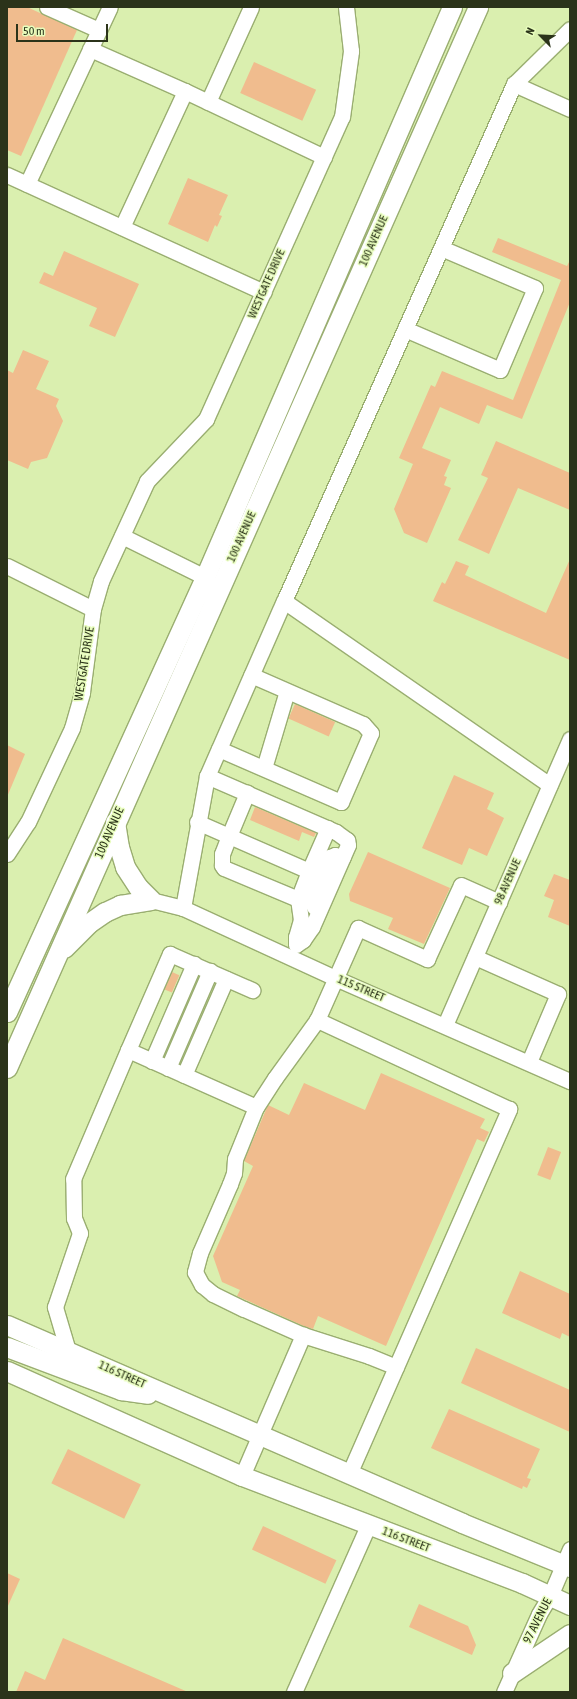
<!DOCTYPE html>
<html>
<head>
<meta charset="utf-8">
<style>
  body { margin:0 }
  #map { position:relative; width:577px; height:1699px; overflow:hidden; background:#daefaf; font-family:"Asap Condensed",sans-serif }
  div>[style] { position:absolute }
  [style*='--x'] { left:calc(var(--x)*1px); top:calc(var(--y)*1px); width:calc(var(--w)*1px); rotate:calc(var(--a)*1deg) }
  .building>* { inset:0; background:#f0bc8e; transform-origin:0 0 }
  .roads { filter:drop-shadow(1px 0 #9aae71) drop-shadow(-1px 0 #9aae71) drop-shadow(0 1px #9aae71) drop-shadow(0 -1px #9aae71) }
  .minor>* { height:15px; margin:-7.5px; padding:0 7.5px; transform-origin:7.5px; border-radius:7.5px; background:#fff }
  .major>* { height:19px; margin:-9.5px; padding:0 9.5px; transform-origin:9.5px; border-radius:9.5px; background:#fff }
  span { translate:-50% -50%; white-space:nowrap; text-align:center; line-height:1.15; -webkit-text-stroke:3px #e7fcbc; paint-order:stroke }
  .street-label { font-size:12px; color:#2b331a }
  .frame { position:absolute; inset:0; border:8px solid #2b331a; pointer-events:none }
  .north { position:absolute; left:521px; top:16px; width:40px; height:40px; -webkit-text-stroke:3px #e7fcbc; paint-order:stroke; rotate:294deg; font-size:11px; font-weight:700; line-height:16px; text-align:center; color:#2b331a }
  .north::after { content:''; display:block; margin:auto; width:14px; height:18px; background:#2b331a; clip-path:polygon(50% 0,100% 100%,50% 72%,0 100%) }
  .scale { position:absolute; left:16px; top:24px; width:92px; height:18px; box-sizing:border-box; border:2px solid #2b331a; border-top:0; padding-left:5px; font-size:12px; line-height:14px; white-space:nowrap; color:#2b331a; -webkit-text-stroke:3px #e7fcbc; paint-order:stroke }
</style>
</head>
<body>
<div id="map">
  <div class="building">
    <i style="clip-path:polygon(7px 7px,27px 7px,77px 30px,21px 156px,7px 150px)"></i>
    <i style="left:254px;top:62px;width:68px;height:34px;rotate:24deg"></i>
    <i style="clip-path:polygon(188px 178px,228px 195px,219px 215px,222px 216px,217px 227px,215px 225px,208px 242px,168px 224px)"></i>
    <i style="clip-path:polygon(498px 238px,567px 266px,570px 260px,570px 302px,522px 419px,487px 405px,479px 424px,440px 407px,422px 448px,451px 460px,444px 476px,447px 477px,444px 485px,451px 488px,427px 543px,404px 533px,394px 509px,413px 464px,399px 458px,431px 385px,435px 387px,442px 371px,513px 400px,561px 280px,492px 252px)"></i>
    <i style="clip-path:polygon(64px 251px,139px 284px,115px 337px,89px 326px,97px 308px,39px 283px,44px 272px,53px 276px)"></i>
    <i style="clip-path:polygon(23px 350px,49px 361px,36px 389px,59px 399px,56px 406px,63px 421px,47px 458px,31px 462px,28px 469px,7px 460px,7px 370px,13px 373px)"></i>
    <i style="clip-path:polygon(496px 441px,570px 473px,570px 510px,518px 488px,489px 554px,458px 540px,488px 478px,481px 475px)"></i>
    <i style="clip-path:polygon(570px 559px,570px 660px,433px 601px,442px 582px,445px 584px,456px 561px,469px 566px,465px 575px,546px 613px)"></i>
    <i style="left:295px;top:704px;width:44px;height:16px;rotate:24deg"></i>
    <i style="clip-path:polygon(7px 745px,25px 754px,7px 797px)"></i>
    <i style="clip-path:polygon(454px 775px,494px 793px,487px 809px,504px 818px,487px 856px,469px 848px,462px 865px,422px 848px)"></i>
    <i style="clip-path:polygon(255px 807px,316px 833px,314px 837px,302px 832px,299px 841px,250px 820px)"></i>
    <i style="clip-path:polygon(368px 852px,450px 888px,424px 944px,388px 929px,393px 918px,350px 901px,349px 894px)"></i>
    <i style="clip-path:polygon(554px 874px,570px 880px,570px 926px,548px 917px,554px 900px,544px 896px)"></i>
    <i style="left:172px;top:972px;width:8px;height:19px;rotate:23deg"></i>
    <i style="clip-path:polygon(381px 1073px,485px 1119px,480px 1128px,489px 1132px,484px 1142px,477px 1139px,386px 1346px,318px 1316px,313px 1329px,306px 1327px,237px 1296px,240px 1290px,222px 1282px,213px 1256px,253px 1166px,244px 1161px,268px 1105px,289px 1115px,304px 1083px,365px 1110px)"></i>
    <i style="left:548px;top:1147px;width:14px;height:30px;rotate:21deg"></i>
    <i style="clip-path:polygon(520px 1271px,570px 1294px,570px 1337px,562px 1333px,560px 1339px,502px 1313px)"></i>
    <i style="clip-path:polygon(476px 1348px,570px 1390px,570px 1432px,461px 1383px)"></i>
    <i style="clip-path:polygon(449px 1409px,540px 1449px,527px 1478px,531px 1479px,527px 1488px,523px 1486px,522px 1489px,431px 1448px)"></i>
    <i style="left:68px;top:1449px;width:81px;height:38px;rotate:26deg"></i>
    <i style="left:263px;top:1526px;width:81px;height:26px;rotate:25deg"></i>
    <i style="clip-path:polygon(7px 1573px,20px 1579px,7px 1608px)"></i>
    <i style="clip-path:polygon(419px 1604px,468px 1626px,476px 1645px,472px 1655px,409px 1627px)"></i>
    <i style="clip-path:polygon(63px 1638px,188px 1692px,16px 1692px,25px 1671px,45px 1680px)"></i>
  </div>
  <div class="roads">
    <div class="minor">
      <i style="--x:47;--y:7;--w:57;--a:23.9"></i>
      <i style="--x:90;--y:49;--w:104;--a:23.9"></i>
      <i style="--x:185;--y:91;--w:154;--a:25.4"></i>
      <i style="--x:514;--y:84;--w:61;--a:24.1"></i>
      <i style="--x:208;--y:102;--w:104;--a:-65.6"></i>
      <i style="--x:7;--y:175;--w:282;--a:24.5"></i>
      <i style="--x:27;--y:184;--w:195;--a:-64.9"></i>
      <i style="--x:122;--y:227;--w:150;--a:-65.1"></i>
      <i style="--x:405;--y:329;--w:103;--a:23.3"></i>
      <i style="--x:500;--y:370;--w:89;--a:-66.9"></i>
      <i style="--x:535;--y:288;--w:102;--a:-156.9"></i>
      <i style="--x:122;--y:536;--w:93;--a:26.3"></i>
      <i style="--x:7;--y:566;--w:96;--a:26.6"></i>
      <i style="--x:284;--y:601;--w:323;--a:34.7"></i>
      <i style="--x:219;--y:749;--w:133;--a:23.5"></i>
      <i style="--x:341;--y:802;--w:75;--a:-66.5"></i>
      <i style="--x:371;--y:733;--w:12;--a:-132"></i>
      <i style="--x:363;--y:724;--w:122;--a:-156.4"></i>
      <i style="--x:264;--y:768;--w:80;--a:-73.4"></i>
      <i style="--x:207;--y:776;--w:141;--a:23.5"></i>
      <i style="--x:336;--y:832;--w:14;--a:36"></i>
      <i style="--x:347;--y:840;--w:5;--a:79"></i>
      <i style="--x:348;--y:845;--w:90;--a:113.7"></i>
      <i style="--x:312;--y:927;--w:16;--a:125"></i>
      <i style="--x:303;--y:940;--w:7;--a:146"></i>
      <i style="--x:197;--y:822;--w:122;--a:23.6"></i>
      <i style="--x:309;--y:871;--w:30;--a:111"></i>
      <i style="--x:298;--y:899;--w:80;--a:-157.3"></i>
      <i style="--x:224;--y:868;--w:4;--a:-124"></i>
      <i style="--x:222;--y:865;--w:11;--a:-90"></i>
      <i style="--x:222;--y:854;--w:19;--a:-69"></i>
      <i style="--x:229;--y:836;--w:47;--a:-67.3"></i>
      <i style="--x:7;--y:854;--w:38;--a:-57"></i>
      <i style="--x:28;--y:822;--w:104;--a:-64.9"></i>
      <i style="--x:72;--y:728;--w:37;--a:-74"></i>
      <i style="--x:82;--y:692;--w:84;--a:-82.5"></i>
      <i style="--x:93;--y:609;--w:29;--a:-74"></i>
      <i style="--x:101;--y:581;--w:110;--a:-65.3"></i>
      <i style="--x:147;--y:481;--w:86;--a:-46.4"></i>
      <i style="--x:206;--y:419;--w:331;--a:-65.8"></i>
      <i style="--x:342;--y:117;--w:67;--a:-82.2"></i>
      <i style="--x:351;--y:51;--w:44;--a:-96.5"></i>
      <i style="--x:309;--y:871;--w:47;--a:-66.2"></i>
      <i style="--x:151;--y:900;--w:33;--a:14"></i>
      <i style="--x:183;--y:908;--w:167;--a:24.7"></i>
      <i style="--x:335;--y:978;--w:257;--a:23.7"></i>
      <i style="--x:314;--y:907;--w:6;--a:-108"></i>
      <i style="--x:312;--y:901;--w:29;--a:-68"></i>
      <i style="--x:323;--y:874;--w:7;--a:-90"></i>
      <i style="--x:323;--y:867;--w:7;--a:-63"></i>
      <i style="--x:326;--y:861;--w:6;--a:-45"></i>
      <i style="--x:330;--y:857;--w:5;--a:-22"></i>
      <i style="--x:335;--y:855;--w:8;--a:14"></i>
      <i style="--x:183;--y:908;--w:134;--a:-79.7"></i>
      <i style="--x:207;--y:776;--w:191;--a:-66.3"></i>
      <i style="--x:284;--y:601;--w:566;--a:-66.02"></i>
      <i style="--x:514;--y:84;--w:78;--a:-44.5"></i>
      <i style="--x:296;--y:945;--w:8;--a:-90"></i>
      <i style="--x:296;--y:937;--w:18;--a:-74"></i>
      <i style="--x:301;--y:920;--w:21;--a:-98"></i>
      <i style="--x:298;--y:899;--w:9;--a:6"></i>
      <i style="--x:475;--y:957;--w:91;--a:24"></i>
      <i style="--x:558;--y:994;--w:74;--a:113.1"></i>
      <i style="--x:317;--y:1020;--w:72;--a:125.9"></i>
      <i style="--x:275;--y:1078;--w:35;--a:123"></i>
      <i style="--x:256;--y:1107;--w:56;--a:112"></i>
      <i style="--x:235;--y:1159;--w:14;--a:94"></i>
      <i style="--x:234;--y:1173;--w:12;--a:110"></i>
      <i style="--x:230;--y:1184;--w:75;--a:113.5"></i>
      <i style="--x:200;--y:1253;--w:20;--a:105"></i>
      <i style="--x:195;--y:1272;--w:15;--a:62"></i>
      <i style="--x:202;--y:1285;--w:14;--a:39"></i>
      <i style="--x:213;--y:1294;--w:34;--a:26"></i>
      <i style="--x:244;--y:1309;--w:64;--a:23.8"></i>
      <i style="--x:303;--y:1335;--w:69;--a:17.7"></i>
      <i style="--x:369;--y:1356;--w:29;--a:22"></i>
      <i style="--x:445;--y:1025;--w:312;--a:-66.4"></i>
      <i style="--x:128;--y:1050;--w:105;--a:-66.4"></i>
      <i style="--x:170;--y:954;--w:90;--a:23.7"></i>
      <i style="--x:152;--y:1061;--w:106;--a:-66.6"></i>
      <i style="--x:168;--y:1068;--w:106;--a:-66.6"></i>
      <i style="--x:184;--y:1075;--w:105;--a:-66.4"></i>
      <i style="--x:68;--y:1351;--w:46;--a:-106.5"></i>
      <i style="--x:55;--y:1307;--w:78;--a:-71.3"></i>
      <i style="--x:80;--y:1233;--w:16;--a:-112"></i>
      <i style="--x:74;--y:1218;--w:39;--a:-91"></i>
      <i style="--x:73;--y:1179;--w:140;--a:-66.9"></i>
      <i style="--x:128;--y:1050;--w:140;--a:24"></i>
      <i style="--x:349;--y:1474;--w:399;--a:-66.3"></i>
      <i style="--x:509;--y:1109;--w:212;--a:-155.1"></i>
      <i style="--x:317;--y:1020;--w:101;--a:-66"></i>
      <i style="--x:358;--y:928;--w:76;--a:24.2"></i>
      <i style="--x:427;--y:959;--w:81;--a:-65.3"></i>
      <i style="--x:461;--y:885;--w:42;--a:24.1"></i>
      <i style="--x:242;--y:1476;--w:154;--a:-66.6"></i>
      <i style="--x:294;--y:1692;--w:182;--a:-66"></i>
      <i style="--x:504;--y:1692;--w:85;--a:-65.8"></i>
      <i style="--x:539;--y:1614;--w:21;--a:-59"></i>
      <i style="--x:550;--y:1596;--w:51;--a:-66.9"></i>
    </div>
    <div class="major">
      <i style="--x:115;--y:822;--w:25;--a:81"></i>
      <i style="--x:119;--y:847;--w:21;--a:73"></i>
      <i style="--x:125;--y:867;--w:24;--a:57"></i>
      <i style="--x:138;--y:887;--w:18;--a:45"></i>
      <i style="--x:64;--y:948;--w:35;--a:-45"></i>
      <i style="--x:89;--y:923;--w:19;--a:-35"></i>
      <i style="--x:105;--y:912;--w:17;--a:-25"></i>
      <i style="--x:120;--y:905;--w:31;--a:-9"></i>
      <i style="--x:7;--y:1012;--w:478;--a:-65.5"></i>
      <i style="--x:205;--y:577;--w:621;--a:-66.57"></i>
      <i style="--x:7;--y:1068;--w:1161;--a:-66.06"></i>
      <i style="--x:7;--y:1325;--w:496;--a:23.5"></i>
      <i style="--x:462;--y:1523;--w:117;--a:22.2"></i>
      <i style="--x:7;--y:1347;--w:122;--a:20.7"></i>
      <i style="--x:121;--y:1390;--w:27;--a:8"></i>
      <i style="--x:7;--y:1371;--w:257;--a:24.1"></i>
      <i style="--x:242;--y:1476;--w:300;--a:20.9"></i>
      <i style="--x:522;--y:1583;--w:53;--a:24.6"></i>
      <i style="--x:512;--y:1673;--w:70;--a:-33.9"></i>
    </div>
  </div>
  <div class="street-label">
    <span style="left:374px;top:241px;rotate:-66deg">100 AVENUE</span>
    <span style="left:267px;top:284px;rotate:-66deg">WESTGATE DRIVE</span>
    <span style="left:242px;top:537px;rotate:-66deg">100 AVENUE</span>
    <span style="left:85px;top:664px;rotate:-81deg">WESTGATE DRIVE</span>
    <span style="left:110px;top:833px;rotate:-66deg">100 AVENUE</span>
    <span style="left:508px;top:882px;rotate:-66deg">98 AVENUE</span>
    <span style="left:361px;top:989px;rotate:23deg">115 STREET</span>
    <span style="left:122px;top:1375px;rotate:24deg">116 STREET</span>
    <span style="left:406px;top:1540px;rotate:21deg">116 STREET</span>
    <span style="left:538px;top:1621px;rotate:-63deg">97 AVENUE</span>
  </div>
  <div class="frame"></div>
  <div class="north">N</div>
  <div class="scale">50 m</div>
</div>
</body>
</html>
